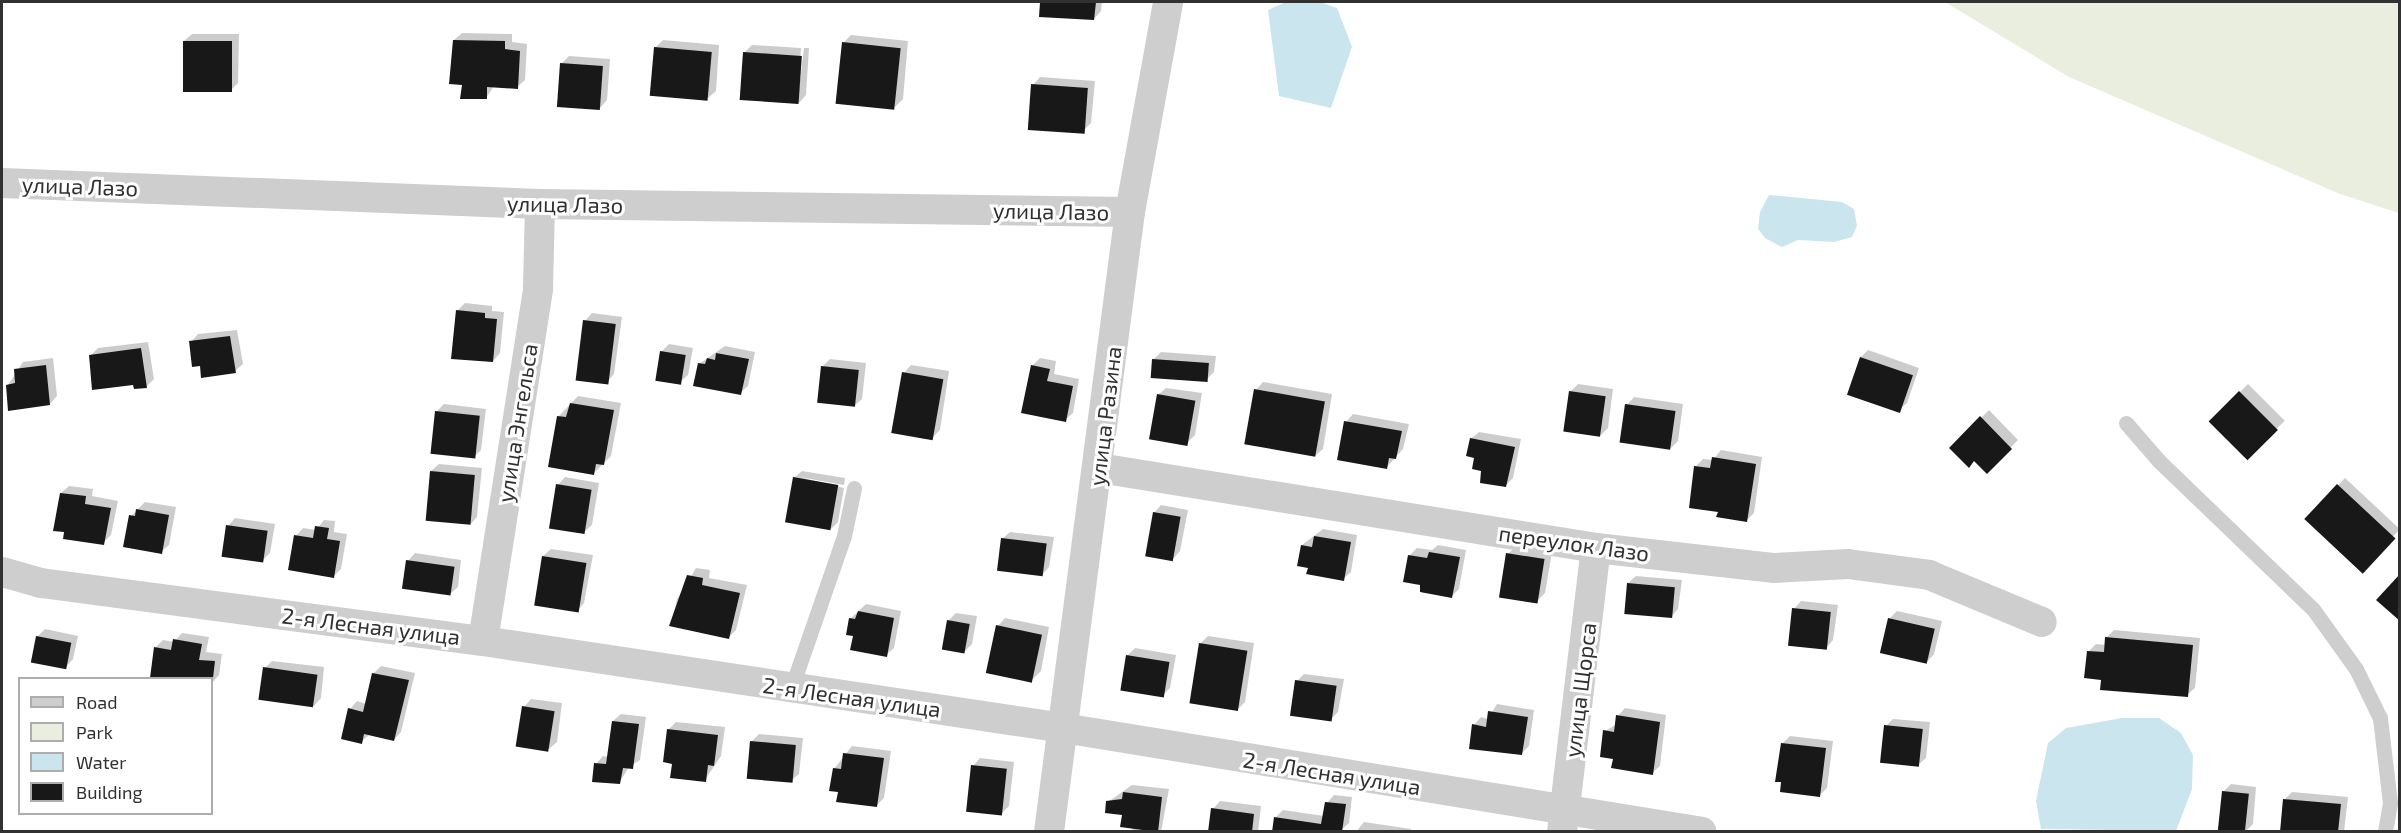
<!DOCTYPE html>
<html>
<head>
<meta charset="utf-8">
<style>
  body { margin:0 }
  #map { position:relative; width:2401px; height:833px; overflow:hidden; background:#fff; font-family:"Exo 2",sans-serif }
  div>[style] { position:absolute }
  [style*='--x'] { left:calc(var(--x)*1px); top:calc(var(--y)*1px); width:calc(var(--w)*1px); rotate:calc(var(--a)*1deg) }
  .green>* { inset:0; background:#e9eedf }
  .water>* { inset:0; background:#cae5ee }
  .shadow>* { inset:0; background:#0003; transform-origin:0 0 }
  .building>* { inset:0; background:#181818; transform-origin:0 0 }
  .lane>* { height:15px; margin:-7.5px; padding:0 7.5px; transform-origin:7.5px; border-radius:7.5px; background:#cecece }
  .street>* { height:30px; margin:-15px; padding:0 15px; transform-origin:15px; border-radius:15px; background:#cecece }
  span { translate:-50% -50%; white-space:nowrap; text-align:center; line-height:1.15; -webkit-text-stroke:6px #fff; paint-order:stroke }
  .street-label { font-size:22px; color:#313131 }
  .frame { position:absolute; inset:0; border:3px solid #313131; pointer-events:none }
  .legend { position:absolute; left:18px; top:677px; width:195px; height:138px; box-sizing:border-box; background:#fff; border:2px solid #adadad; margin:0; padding:8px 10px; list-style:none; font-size:18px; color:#313131 }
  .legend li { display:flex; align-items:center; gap:12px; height:30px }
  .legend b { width:30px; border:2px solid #adadad }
</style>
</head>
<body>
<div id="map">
  <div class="green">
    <i style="clip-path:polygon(1945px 2px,2399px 2px,2399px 213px,2340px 194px,2069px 77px)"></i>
  </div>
  <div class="water">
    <i style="clip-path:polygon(1286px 2px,1320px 2px,1337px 8px,1352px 47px,1331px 108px,1279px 96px,1268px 10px)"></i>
    <i style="clip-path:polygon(1769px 195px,1842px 202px,1854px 209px,1857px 226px,1852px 237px,1834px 242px,1798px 240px,1782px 247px,1765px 238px,1758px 229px,1760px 212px)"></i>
    <i style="clip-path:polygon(2122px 718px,2159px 718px,2181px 733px,2193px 755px,2192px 789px,2176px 831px,2041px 829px,2036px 801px,2048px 743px,2066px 728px)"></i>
  </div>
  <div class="shadow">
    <i style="clip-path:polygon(1041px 2px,1102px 2px,1101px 11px,1094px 19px,1040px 16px)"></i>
    <i style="clip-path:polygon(462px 33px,512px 34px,512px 42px,527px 44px,525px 80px,517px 87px,494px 86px,486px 98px,463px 84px,454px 40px)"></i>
    <i style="clip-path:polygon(192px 34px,239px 34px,238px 83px,231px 90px,184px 41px)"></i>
    <i style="clip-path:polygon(851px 35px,908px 41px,903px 99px,895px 107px,843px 43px)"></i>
    <i style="clip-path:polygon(663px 40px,719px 45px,716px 91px,708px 98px,655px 48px)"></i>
    <i style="clip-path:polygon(752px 45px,801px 48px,798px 97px,804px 48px,809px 48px,806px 95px,799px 103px,744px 53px)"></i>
    <i style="clip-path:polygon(569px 56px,610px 59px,607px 100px,600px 108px,562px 63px)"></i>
    <i style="clip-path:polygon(1040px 77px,1095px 81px,1091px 123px,1084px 130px,1033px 85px)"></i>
    <i style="clip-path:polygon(465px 303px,492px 306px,492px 311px,504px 312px,500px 353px,493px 361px,457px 311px)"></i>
    <i style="clip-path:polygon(592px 313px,622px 317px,614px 374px,607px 382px,585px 321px)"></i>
    <i style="clip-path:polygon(237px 330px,243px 364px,235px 371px,201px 364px,191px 342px,198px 334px)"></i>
    <i style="clip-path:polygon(148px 342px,154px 379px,146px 387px,91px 355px,98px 348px)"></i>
    <i style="clip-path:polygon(669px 344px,693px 348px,688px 375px,680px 382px,661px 352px)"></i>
    <i style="clip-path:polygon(725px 346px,755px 352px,748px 386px,740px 393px,699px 364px)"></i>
    <i style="clip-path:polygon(1868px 350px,1919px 368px,1907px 403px,1899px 410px,1861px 357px)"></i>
    <i style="clip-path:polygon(1161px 352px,1216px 356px,1214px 372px,1206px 380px,1153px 360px)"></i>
    <i style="clip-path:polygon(53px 358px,57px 396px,50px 404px,8px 385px,23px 362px)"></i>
    <i style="clip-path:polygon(1040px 358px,1056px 361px,1054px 374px,1079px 379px,1073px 413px,1065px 420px,1032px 366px)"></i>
    <i style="clip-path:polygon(830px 359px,866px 363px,862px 399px,854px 406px,822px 367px)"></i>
    <i style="clip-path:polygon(911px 365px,949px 371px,940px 430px,932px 438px,904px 373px)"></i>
    <i style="clip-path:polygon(1263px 382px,1332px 394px,1323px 449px,1315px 456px,1256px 390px)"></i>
    <i style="clip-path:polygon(1578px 384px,1613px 389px,1608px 428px,1600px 436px,1570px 392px)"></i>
    <i style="left:2248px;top:384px;width:52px;height:53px;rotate:45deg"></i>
    <i style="clip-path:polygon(1166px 388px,1202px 393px,1195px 435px,1187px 443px,1158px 395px)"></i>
    <i style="clip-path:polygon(578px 396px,621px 403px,611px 456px,593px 474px,559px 416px)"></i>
    <i style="clip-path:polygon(1634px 397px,1683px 404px,1678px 441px,1670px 449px,1627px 405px)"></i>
    <i style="clip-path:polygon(444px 404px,486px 409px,481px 450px,473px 458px,436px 412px)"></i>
    <i style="clip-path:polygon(1989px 410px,2018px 440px,1987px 472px,1975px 460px,1969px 466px,1951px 448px)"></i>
    <i style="clip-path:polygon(1353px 414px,1409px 424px,1403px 449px,1386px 468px,1346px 422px)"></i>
    <i style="clip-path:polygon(1479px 432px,1521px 439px,1513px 478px,1505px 486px,1483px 470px,1476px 457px,1471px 439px)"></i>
    <i style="clip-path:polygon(1721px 450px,1762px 457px,1754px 513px,1746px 521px,1720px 511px,1696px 466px,1703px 459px,1713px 460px)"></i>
    <i style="clip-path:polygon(439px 464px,482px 468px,477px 517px,470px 525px,431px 471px)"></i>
    <i style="clip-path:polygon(802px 471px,845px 478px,844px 485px,799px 477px,844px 488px,838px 522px,830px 530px,794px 478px)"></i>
    <i style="clip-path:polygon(565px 477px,599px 483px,592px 525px,584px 532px,558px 485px)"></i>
    <i style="left:2345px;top:478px;width:75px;height:57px;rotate:43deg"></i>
    <i style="clip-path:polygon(69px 486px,93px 489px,92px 496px,118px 501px,111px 535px,103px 543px,61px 493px)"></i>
    <i style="clip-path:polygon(145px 502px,176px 507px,169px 545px,161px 552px,131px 516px)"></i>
    <i style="clip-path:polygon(1161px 505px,1188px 510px,1180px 551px,1173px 559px,1154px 513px)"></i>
    <i style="clip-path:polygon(235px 518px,275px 524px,270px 553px,262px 561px,228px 526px)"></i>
    <i style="clip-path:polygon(324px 520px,335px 521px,334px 532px,347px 534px,341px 569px,334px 576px,296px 536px,303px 528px,316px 530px)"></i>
    <i style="clip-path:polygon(1323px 529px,1357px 535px,1351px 572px,1343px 579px,1310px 567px,1302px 545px)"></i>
    <i style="clip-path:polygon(1010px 532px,1054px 537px,1049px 567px,1042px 575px,1002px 539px)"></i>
    <i style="clip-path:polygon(1438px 545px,1466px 550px,1459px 589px,1452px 596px,1422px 584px,1410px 555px,1417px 548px,1432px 550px)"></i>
    <i style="clip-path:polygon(1515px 547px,1552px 552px,1545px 593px,1537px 601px,1508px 554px)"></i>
    <i style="clip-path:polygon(551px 549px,593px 555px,584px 603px,577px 611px,543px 556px)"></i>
    <i style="clip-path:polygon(415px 553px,461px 560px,458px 587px,450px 594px,408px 561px)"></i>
    <i style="clip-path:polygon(696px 568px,710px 570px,709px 578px,747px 585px,736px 630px,729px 637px,671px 625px,677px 599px)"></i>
    <i style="clip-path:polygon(1636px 576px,1682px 580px,1678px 609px,1671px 617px,1628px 583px)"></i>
    <i style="clip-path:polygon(1801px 601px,1838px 605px,1833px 640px,1826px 648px,1794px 609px)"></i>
    <i style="clip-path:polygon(866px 604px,901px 611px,894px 648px,886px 655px,850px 619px)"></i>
    <i style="clip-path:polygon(1897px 611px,1942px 621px,1934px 654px,1927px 662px,1890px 618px)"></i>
    <i style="clip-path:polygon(956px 613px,977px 616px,972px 644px,964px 652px,949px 620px)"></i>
    <i style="clip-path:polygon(1005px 618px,1049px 627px,1041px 671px,1033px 679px,998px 626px)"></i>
    <i style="clip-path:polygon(45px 629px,78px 636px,73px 659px,66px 667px,37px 637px)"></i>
    <i style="clip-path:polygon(2114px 630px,2200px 638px,2195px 688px,2187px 695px,2088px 652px,2096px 644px,2106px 645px,2106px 638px)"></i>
    <i style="clip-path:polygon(182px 633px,209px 637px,206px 652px,222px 654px,219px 675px,212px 683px,212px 678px,151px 678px,155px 648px,163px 640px,174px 642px)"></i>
    <i style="clip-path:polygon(1208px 636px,1254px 643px,1245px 702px,1237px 710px,1201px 643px)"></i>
    <i style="clip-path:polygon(1135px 648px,1176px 655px,1170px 688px,1162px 696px,1127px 656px)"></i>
    <i style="clip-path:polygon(272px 661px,324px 667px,321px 698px,314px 706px,265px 668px)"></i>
    <i style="clip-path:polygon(381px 666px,415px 673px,401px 732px,394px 740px,369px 735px,361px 742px,350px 709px,357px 701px,366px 704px,373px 674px)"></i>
    <i style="clip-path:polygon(1304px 674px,1344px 679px,1338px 712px,1331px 719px,1297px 681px)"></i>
    <i style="clip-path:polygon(531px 699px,562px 703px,557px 742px,549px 749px,524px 707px)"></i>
    <i style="clip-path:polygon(1497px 704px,1534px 710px,1529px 746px,1522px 753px,1474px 725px,1481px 717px,1488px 719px)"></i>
    <i style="clip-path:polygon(1625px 708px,1666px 715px,1660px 766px,1652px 773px,1615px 758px,1605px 731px,1617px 724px,1618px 716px)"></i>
    <i style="clip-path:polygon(621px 714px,646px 717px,640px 760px,629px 767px,619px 783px,596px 764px,603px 756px,609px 757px,613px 721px)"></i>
    <i style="clip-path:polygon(1893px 719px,1930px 722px,1926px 758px,1918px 765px,1886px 726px)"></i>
    <i style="clip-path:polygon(676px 722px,725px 727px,721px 756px,705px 780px,674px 762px,669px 729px)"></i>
    <i style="clip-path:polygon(759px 734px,803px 738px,799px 774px,791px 781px,752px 741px)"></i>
    <i style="clip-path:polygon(1790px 736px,1833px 741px,1827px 788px,1820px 795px,1782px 744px)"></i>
    <i style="clip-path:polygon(852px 746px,891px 751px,884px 798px,877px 805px,840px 791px,834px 769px)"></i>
    <i style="clip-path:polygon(980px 758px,1014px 762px,1009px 806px,1001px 814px,973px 766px)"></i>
    <i style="clip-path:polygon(2231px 784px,2256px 787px,2253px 824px,2245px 832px,2223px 792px)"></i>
    <i style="clip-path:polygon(1132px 785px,1169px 789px,1161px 832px,1134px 832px,1123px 814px,1108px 802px)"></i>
    <i style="clip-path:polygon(2292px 792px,2348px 797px,2344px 832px,2281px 832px,2285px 799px)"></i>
    <i style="clip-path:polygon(1334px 795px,1352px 797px,1349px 823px,1341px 830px,1275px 818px,1283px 810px,1324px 816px,1327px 803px)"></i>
    <i style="clip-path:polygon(1220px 801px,1261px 806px,1258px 832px,1210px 832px,1213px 809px)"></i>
    <i style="clip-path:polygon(1364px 822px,1411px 829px,1411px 832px,1356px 832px)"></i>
  </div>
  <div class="building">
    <i style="clip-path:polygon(1040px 2px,1096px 2px,1094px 20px,1039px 17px)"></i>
    <i style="clip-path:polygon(453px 40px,505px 41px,505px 49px,520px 51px,518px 89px,487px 87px,487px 99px,460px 99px,462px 85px,449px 84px)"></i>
    <i style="left:183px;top:41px;width:49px;height:51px"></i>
    <i style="left:842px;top:42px;width:59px;height:62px;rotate:6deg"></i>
    <i style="left:654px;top:47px;width:58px;height:49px;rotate:5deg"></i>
    <i style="left:743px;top:52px;width:59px;height:48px;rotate:4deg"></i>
    <i style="left:560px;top:63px;width:43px;height:44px;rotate:4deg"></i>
    <i style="left:1031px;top:84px;width:57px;height:46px;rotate:4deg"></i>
    <i style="clip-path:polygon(456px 310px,485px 313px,485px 318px,497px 319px,493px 362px,451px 359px)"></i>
    <i style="left:583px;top:320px;width:33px;height:61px;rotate:7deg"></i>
    <i style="clip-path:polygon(230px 336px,236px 373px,201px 378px,200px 366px,192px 367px,189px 341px)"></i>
    <i style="clip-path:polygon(141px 348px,147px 388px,134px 389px,133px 385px,92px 390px,89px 355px)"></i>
    <i style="left:660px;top:351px;width:26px;height:30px;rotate:9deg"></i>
    <i style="clip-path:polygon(716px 353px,749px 359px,741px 395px,693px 386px,698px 363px,705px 364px,707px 358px,715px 360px)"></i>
    <i style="left:1860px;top:357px;width:56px;height:40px;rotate:19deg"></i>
    <i style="left:1152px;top:359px;width:57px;height:19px;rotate:4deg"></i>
    <i style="clip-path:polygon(46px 365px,50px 405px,8px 411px,6px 385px,15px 383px,14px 369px)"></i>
    <i style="clip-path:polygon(1031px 365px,1050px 369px,1047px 381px,1073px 386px,1066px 422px,1021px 413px)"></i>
    <i style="left:821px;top:366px;width:38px;height:37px;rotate:6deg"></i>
    <i style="left:902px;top:372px;width:42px;height:62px;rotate:10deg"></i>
    <i style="left:1254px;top:389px;width:72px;height:56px;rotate:10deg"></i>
    <i style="left:1569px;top:391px;width:37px;height:41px;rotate:8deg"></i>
    <i style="left:2239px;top:391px;width:55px;height:43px;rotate:45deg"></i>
    <i style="left:1157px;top:394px;width:39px;height:46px;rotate:10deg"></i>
    <i style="clip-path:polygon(570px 403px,614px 410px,604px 465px,596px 464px,594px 475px,548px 467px,557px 416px,566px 417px)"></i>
    <i style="left:1625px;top:404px;width:51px;height:39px;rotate:8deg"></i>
    <i style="left:435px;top:411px;width:45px;height:43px;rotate:6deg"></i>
    <i style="clip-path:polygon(1980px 416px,2012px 449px,1987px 474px,1974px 461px,1969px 468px,1949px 448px)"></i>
    <i style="clip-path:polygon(1344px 421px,1402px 431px,1396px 459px,1389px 458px,1387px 469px,1337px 460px)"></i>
    <i style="clip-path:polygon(1470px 438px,1515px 447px,1506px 487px,1480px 483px,1481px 471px,1472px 469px,1474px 458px,1466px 456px)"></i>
    <i style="clip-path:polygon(1712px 457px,1756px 464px,1747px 522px,1716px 517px,1718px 512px,1689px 508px,1694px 466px,1710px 468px)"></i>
    <i style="left:430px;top:471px;width:45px;height:50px;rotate:5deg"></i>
    <i style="left:793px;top:477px;width:46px;height:46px;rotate:10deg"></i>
    <i style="left:556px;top:484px;width:36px;height:45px;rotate:9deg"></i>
    <i style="left:2337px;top:484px;width:80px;height:48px;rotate:43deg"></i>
    <i style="clip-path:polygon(60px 493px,86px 496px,85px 504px,111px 508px,104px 545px,63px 539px,64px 532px,53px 531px)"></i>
    <i style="clip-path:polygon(136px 509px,169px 515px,162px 554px,123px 547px,129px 515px,135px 516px)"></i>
    <i style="left:1153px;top:512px;width:28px;height:45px;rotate:10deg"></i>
    <i style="left:226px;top:525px;width:42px;height:32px;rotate:8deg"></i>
    <i style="clip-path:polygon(315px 526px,329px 528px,327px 539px,340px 541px,334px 578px,288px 570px,294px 535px,313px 538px)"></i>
    <i style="clip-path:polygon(1314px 536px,1351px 542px,1344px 581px,1306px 574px,1308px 568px,1297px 566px,1301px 545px,1312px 547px)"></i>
    <i style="left:1001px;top:538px;width:46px;height:33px;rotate:7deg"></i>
    <i style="clip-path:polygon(1429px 552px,1460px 557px,1452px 598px,1420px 592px,1420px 585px,1403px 582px,1408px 555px,1427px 558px)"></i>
    <i style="left:1506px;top:553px;width:39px;height:45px;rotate:9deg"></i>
    <i style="left:542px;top:556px;width:45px;height:50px;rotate:9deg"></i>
    <i style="left:406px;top:560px;width:49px;height:29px;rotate:8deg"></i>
    <i style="clip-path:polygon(2400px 574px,2400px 621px,2376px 600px)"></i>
    <i style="clip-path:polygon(687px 575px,703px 578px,702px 585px,740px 593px,729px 639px,669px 626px)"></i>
    <i style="left:1627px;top:583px;width:48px;height:31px;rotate:5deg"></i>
    <i style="left:1792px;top:608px;width:39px;height:38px;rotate:6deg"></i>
    <i style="clip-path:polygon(858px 611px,894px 618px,887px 657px,850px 650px,853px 636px,846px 635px,849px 618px,855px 619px)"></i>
    <i style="left:1888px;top:618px;width:48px;height:36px;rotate:13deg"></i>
    <i style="left:947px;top:620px;width:23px;height:30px;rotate:10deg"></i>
    <i style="left:996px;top:625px;width:47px;height:49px;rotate:12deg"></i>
    <i style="left:36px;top:636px;width:36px;height:27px;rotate:11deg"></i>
    <i style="clip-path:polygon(2105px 637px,2193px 645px,2188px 697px,2100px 690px,2101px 680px,2084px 678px,2087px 651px,2104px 652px)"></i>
    <i style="clip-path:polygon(173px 639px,202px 644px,199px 660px,215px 661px,213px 678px,150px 678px,154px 647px,171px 650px)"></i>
    <i style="left:1199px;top:643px;width:49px;height:61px;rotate:9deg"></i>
    <i style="left:1126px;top:655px;width:44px;height:36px;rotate:9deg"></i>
    <i style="left:263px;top:667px;width:55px;height:33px;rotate:8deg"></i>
    <i style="clip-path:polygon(372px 673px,409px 680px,394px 741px,364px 734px,362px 744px,341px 739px,348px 708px,363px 712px)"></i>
    <i style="left:1295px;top:680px;width:42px;height:36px;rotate:8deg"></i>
    <i style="left:522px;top:706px;width:33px;height:41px;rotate:9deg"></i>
    <i style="clip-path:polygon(1488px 711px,1528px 717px,1522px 755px,1469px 749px,1472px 724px,1486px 727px)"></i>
    <i style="clip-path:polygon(1616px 715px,1660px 722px,1653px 775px,1611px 768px,1613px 759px,1600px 757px,1603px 730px,1614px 732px)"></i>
    <i style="clip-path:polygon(612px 721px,639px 724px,633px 769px,623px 768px,620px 784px,592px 782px,594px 763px,606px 764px)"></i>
    <i style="left:1884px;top:725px;width:39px;height:38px;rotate:6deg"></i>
    <i style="clip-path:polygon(667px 729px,718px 735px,714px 766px,708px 765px,706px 782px,670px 778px,672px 764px,663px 762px)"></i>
    <i style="left:750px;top:741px;width:46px;height:38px;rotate:5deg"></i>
    <i style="clip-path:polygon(1781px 743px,1826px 748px,1820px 797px,1780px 792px,1781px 782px,1775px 782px)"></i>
    <i style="clip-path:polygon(843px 753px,884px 758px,877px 807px,836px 802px,838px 792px,829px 791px,833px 768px,841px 769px)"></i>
    <i style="left:971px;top:765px;width:36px;height:47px;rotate:6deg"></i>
    <i style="left:2222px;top:791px;width:27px;height:40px;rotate:6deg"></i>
    <i style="clip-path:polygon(1123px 792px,1162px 797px,1158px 832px,1120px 827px,1122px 815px,1105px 813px,1106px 801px,1122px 799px)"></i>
    <i style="clip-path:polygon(2283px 799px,2341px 804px,2338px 832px,2280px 832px)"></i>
    <i style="clip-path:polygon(1325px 802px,1346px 804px,1342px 832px,1272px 832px,1274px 817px,1321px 824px)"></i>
    <i style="clip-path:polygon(1211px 808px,1254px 814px,1252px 832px,1208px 832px)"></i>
  </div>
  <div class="lane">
    <i style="--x:2126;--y:423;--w:50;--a:49"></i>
    <i style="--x:2159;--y:461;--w:214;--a:43.9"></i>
    <i style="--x:2313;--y:609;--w:74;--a:54.4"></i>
    <i style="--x:2356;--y:669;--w:55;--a:63.9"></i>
    <i style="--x:2380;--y:718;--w:86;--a:83.3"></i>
    <i style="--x:2390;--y:803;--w:29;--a:100"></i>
    <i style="--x:791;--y:689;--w:162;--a:-70.9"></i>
    <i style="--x:844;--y:536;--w:49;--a:-78.2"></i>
  </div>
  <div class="street">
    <i style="--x:2;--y:183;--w:538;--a:2.24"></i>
    <i style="--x:540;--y:204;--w:590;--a:0.78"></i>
    <i style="--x:1099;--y:468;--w:503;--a:9.14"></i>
    <i style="--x:1596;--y:548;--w:180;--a:6.4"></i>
    <i style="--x:1775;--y:568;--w:73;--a:-3.1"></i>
    <i style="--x:1848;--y:564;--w:82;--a:7.7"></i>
    <i style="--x:1929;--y:575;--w:122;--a:22.6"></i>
    <i style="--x:2;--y:572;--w:41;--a:15.8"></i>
    <i style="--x:41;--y:583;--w:446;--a:7.5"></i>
    <i style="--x:483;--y:641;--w:586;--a:8.53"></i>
    <i style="--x:1063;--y:728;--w:647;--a:9.24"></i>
    <i style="--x:483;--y:641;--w:357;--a:-81.1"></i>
    <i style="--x:538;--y:288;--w:84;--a:-88.6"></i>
    <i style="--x:1049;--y:832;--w:625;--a:-82.56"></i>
    <i style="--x:1130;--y:212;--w:213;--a:-79.7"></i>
    <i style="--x:1562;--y:832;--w:286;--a:-83.2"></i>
  </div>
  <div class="street-label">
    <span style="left:80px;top:186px;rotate:2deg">улица Лазо</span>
    <span style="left:565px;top:204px;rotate:1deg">улица Лазо</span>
    <span style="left:1051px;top:211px;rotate:1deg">улица Лазо</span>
    <span style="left:1105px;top:416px;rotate:-83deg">улица Разина</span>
    <span style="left:517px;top:423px;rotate:-81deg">улица Энгельса</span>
    <span style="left:1574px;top:543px;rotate:8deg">переулок Лазо</span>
    <span style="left:371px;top:626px;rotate:7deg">2-я Лесная улица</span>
    <span style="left:1580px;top:690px;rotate:-83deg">улица Щорса</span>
    <span style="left:852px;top:697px;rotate:8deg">2-я Лесная улица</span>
    <span style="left:1332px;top:773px;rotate:9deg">2-я Лесная улица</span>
  </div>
  <div class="frame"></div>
  <ul class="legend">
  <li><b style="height:8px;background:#cecece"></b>Road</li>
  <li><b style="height:16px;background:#e9eedf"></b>Park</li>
  <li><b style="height:16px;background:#cae5ee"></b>Water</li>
  <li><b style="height:16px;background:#181818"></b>Building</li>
  </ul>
</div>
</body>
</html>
